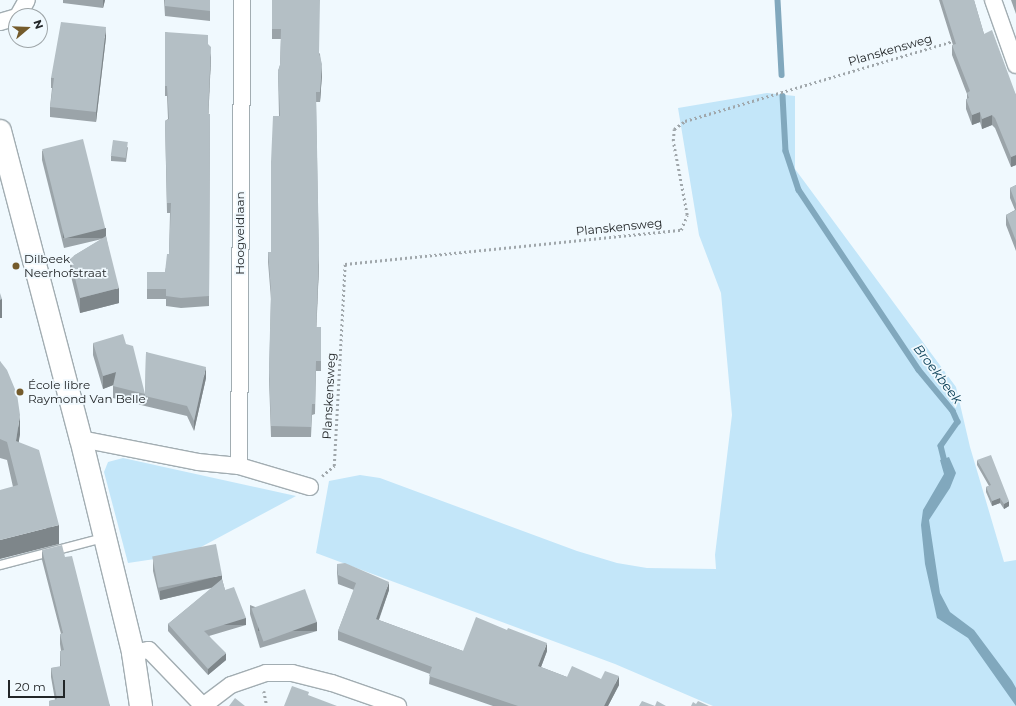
<!DOCTYPE html>
<html>
<head>
<meta charset="utf-8">
<style>
  body { margin:0 }
  #map { position:relative; width:1016px; height:706px; overflow:hidden; background:#f0f9fe; font-family:Montserrat,sans-serif }
  div>[style] { position:absolute }
  [style*='--x'] { left:calc(var(--x)*1px); top:calc(var(--y)*1px); width:calc(var(--w)*1px); rotate:calc(var(--a)*1deg) }
  .green>* { inset:0; background:#c3e6f9 }
  .water>* { inset:0; background:#81a8bd }
  .stream>* { height:5.5px; margin:-2.75px; padding:0 2.75px; transform-origin:2.75px; border-radius:2.75px; background:#81a8bd }
  .path>* { height:2.5px; margin-top:-1.25px; transform-origin:0; background:repeating-linear-gradient(90deg,#a0a7ab 0 2px,transparent 0 5px) }
  .roads { filter:drop-shadow(1px 0 #a2adb2) drop-shadow(-1px 0 #a2adb2) drop-shadow(0 1px #a2adb2) drop-shadow(0 -1px #a2adb2) }
  .service>* { height:8px; margin:-4px; padding:0 4px; transform-origin:4px; border-radius:4px; background:#fff }
  .minor>* { height:16px; margin:-8px; padding:0 8px; transform-origin:8px; border-radius:8px; background:#fff }
  .secondary>* { height:22px; margin:-11px; padding:0 11px; transform-origin:11px; border-radius:11px; background:#fff }
  .wall>* { inset:0; background:#9ba4a9 }
  .shaded-wall>* { inset:0; background:#7e868a; transform-origin:0 0 }
  .building>* { inset:0; background:#b4bfc5; transform-origin:0 0 }
  .dots>* { width:11px; height:11px; translate:-50% -50%; box-sizing:border-box; border:2px solid #f0f9fe; border-radius:50% }
  span { translate:-50% -50%; white-space:nowrap; text-align:center; line-height:1.15; -webkit-text-stroke:3.5px #f0f9fe; paint-order:stroke }
  .street-label { font-size:12px; color:#222628 }
  .poi-label { font-size:12px; color:#222628 }
  .left { translate:0 -50%; text-align:left }
  .water-label { font-size:13px; color:#0d4259; font-style:italic }
  .north { position:absolute; left:8px; top:8px; width:40px; height:40px; box-sizing:border-box; background:#f0f9fe; border:1px solid #9ea5a8; border-radius:50%; rotate:71deg; font-size:11px; font-weight:700; line-height:16px; text-align:center; color:#222628 }
  .north::after { content:''; display:block; margin:auto; width:14px; height:18px; background:#745b2c; clip-path:polygon(50% 0,100% 100%,50% 72%,0 100%) }
  .scale { position:absolute; left:8px; top:680px; width:57px; height:18px; box-sizing:border-box; border:2px solid #222628; border-top:0; padding-left:5px; font-size:12px; line-height:14px; white-space:nowrap; color:#222628; -webkit-text-stroke:3px #f0f9fe; paint-order:stroke }
</style>
</head>
<body>
<div id="map">
  <div class="green">
    <i style="clip-path:polygon(767px 93px,795px 96px,795px 169px,956px 387px,970px 447px,1004px 562px,1016px 560px,1016px 706px,713px 706px,615px 664px,316px 553px,329px 481px,360px 475px,380px 478px,577px 551px,617px 563px,647px 568px,716px 569px,715px 555px,732px 415px,721px 293px,699px 235px,678px 108px)"></i>
    <i style="clip-path:polygon(123px 458px,296px 496px,188px 554px,128px 563px,104px 472px,108px 462px)"></i>
  </div>
  <div class="water">
    <i style="clip-path:polygon(949px 457px,956px 473px,950px 488px,929px 520px,940px 593px,950px 612px,974px 630px,1012px 681px,1016px 688px,1016px 706px,968px 638px,937px 618px,925px 564px,921px 525px,923px 510px,944px 474px,940px 460px)"></i>
  </div>
  <div class="stream">
    <i style="--x:778;--y:0;--w:75;--a:86.9"></i>
    <i style="--x:783;--y:96;--w:55;--a:86.9"></i>
    <i style="--x:786;--y:151;--w:41;--a:71.6"></i>
    <i style="--x:799;--y:190;--w:216;--a:56.3"></i>
    <i style="--x:919;--y:370;--w:53;--a:50.3"></i>
    <i style="--x:953;--y:411;--w:12;--a:66"></i>
    <i style="--x:958;--y:422;--w:29;--a:125"></i>
    <i style="--x:941;--y:446;--w:21;--a:76"></i>
  </div>
  <div class="path">
    <i style="--x:322;--y:476;--w:16;--a:-40"></i>
    <i style="--x:334;--y:466;--w:202;--a:-86.9"></i>
    <i style="--x:345;--y:264;--w:338;--a:-5.8"></i>
    <i style="--x:681;--y:230;--w:16;--a:-68"></i>
    <i style="--x:687;--y:215;--w:75;--a:-100.7"></i>
    <i style="--x:673;--y:141;--w:12;--a:-85"></i>
    <i style="--x:674;--y:129;--w:14;--a:-36"></i>
    <i style="--x:685;--y:121;--w:283;--a:-16.6"></i>
    <i style="--x:264;--y:691;--w:15;--a:79"></i>
  </div>
  <div class="roads">
    <div class="service">
      <i style="--x:0;--y:565;--w:106;--a:-14.7"></i>
    </div>
    <div class="minor">
      <i style="--x:993;--y:0;--w:69;--a:70.5"></i>
      <i style="--x:18;--y:16;--w:18;--a:-61"></i>
      <i style="--x:0;--y:22;--w:17;--a:-17"></i>
      <i style="--x:81;--y:439;--w:119;--a:11.1"></i>
      <i style="--x:198;--y:462;--w:41;--a:5.6"></i>
      <i style="--x:239;--y:466;--w:74;--a:16.5"></i>
      <i style="--x:239;--y:466;--w:466;--a:-89.6"></i>
      <i style="--x:133;--y:653;--w:16;--a:-11"></i>
      <i style="--x:149;--y:650;--w:78;--a:46"></i>
      <i style="--x:203;--y:706;--w:35;--a:-37"></i>
      <i style="--x:231;--y:685;--w:37;--a:-19"></i>
      <i style="--x:266;--y:673;--w:26;--a:0"></i>
      <i style="--x:292;--y:673;--w:41;--a:14"></i>
      <i style="--x:332;--y:683;--w:70;--a:19.2"></i>
    </div>
    <div class="secondary">
      <i style="--x:0;--y:131;--w:318;--a:75.3"></i>
      <i style="--x:81;--y:439;--w:220;--a:76.3"></i>
      <i style="--x:133;--y:653;--w:54;--a:81.4"></i>
    </div>
  </div>
  <div class="wall">
    <i style="clip-path:polygon(63px 0,105px 0,103px 8px,63px 3px)"></i>
    <i style="clip-path:polygon(164px 0,210px 0,210px 21px,165px 16px)"></i>
    <i style="clip-path:polygon(272px 0,320px 54px,322px 74px,320px 102px,316px 102px,319px 265px,316px 327px,321px 327px,321px 371px,316px 371px,315px 414px,312px 415px,311px 437px,271px 437px,269px 379px,271px 299px,268px 262px,268px 252px,271px 252px,279px 116px,278px 71px,280px 65px,281px 39px,272px 39px)"></i>
    <i style="clip-path:polygon(939px 0,974px 0,984px 34px,1016px 95px,1016px 165px,1011px 167px,995px 128px,992px 125px,982px 129px,980px 122px,972px 125px,966px 109px,966px 99px,967px 99px,967px 94px,952px 55px,952px 45px,953px 45px)"></i>
    <i style="clip-path:polygon(1011px 0,1016px 0,1016px 14px)"></i>
    <i style="clip-path:polygon(165px 32px,208px 45px,211px 57px,208px 114px,210px 114px,209px 306px,181px 308px,166px 306px,166px 299px,147px 299px,147px 272px,165px 272px,169px 254px,170px 213px,167px 213px,165px 121px,168px 119px,167px 96px,165px 96px)"></i>
    <i style="clip-path:polygon(106px 37px,96px 122px,50px 117px,50px 107px,52px 88px,51px 88px,51px 78px)"></i>
    <i style="clip-path:polygon(128px 147px,126px 162px,111px 161px,111px 156px)"></i>
    <i style="clip-path:polygon(42px 150px,106px 236px,119px 303px,80px 313px,70px 272px,70px 258px,102px 239px,64px 248px,42px 160px)"></i>
    <i style="clip-path:polygon(1016px 185px,1016px 251px,1006px 225px,1006px 215px,1015px 210px,1010px 198px,1010px 188px)"></i>
    <i style="clip-path:polygon(93px 343px,145px 394px,145px 406px,113px 398px,113px 385px,103px 389px,93px 355px)"></i>
    <i style="clip-path:polygon(146px 352px,206px 378px,194px 431px,187px 416px,145px 406px)"></i>
    <i style="clip-path:polygon(0 361px,20px 434px,18px 442px,59px 544px,13px 487px,7px 460px,0 458px)"></i>
    <i style="clip-path:polygon(977px 460px,1009px 506px,1004px 509px,1000px 503px,992px 506px,986px 492px,986px 487px,989px 486px,977px 465px)"></i>
    <i style="clip-path:polygon(42px 550px,110px 706px,49px 706px,49px 701px,55px 700px,51px 677px,51px 668px,60px 667px,60px 651px,61px 651px,60px 644px,60px 634px,61px 634px,42px 560px)"></i>
    <i style="clip-path:polygon(153px 561px,222px 579px,225px 590px,246px 625px,209px 636px,226px 660px,208px 675px,168px 631px,168px 624px,212px 588px,160px 600px,153px 571px)"></i>
    <i style="clip-path:polygon(337px 564px,389px 590px,379px 620px,463px 651px,547px 651px,541px 667px,567px 677px,601px 679px,619px 685px,608px 706px,493px 706px,429px 684px,430px 674px,338px 640px,338px 631px,354px 590px,338px 584px,337px 573px)"></i>
    <i style="clip-path:polygon(250px 605px,317px 631px,260px 648px,250px 614px)"></i>
  </div>
  <div class="shaded-wall">
    <i style="clip-path:polygon(103px 0,105px 0,103px 8px)"></i>
    <i style="clip-path:polygon(106px 27px,106px 37px,96px 122px,96px 112px)"></i>
    <i style="clip-path:polygon(211px 47px,211px 57px,208px 124px,208px 114px)"></i>
    <i style="clip-path:polygon(322px 64px,322px 74px,320px 102px,320px 92px)"></i>
    <i style="clip-path:polygon(980px 112px,980px 122px,972px 125px,972px 115px)"></i>
    <i style="clip-path:polygon(992px 115px,992px 125px,982px 129px,982px 119px)"></i>
    <i style="clip-path:polygon(1016px 155px,1016px 165px,1011px 167px,1011px 157px)"></i>
    <i style="left:106px;top:228px;width:10px;height:43px;rotate:90deg"></i>
    <i style="clip-path:polygon(319px 255px,319px 265px,316px 337px,316px 327px)"></i>
    <i style="clip-path:polygon(119px 288px,119px 303px,80px 313px,80px 298px)"></i>
    <i style="left:2px;top:299px;width:19px;height:2px;rotate:90deg"></i>
    <i style="clip-path:polygon(206px 367px,206px 378px,194px 431px,194px 421px)"></i>
    <i style="clip-path:polygon(116px 372px,116px 384px,103px 389px,103px 376px)"></i>
    <i style="clip-path:polygon(20px 415px,20px 434px,16px 460px,16px 441px)"></i>
    <i style="clip-path:polygon(1000px 498px,1000px 503px,992px 506px,992px 501px)"></i>
    <i style="clip-path:polygon(1009px 501px,1009px 506px,1004px 509px,1004px 504px)"></i>
    <i style="clip-path:polygon(59px 525px,59px 544px,0 559px,0 540px)"></i>
    <i style="clip-path:polygon(222px 575px,222px 585px,160px 600px,160px 591px)"></i>
    <i style="clip-path:polygon(389px 582px,389px 590px,376px 627px,376px 619px)"></i>
    <i style="left:246px;top:618px;width:7px;height:44px;rotate:90deg"></i>
    <i style="left:317px;top:622px;width:9px;height:59px;rotate:90deg"></i>
    <i style="clip-path:polygon(547px 643px,547px 651px,538px 675px,538px 666px)"></i>
    <i style="clip-path:polygon(226px 653px,226px 660px,208px 675px,208px 669px)"></i>
    <i style="clip-path:polygon(619px 676px,619px 685px,608px 706px,604px 706px)"></i>
  </div>
  <div class="building">
    <i style="clip-path:polygon(165px 0,210px 0,210px 11px,165px 6px)"></i>
    <i style="clip-path:polygon(272px 0,320px 0,319px 53px,322px 64px,320px 92px,316px 92px,319px 255px,316px 327px,321px 327px,321px 361px,316px 361px,315px 404px,312px 404px,311px 427px,271px 426px,269px 369px,271px 291px,268px 252px,271px 252px,271px 162px,273px 116px,280px 116px,278px 71px,280px 65px,281px 29px,272px 29px)"></i>
    <i style="clip-path:polygon(942px 0,974px 0,984px 34px,992px 30px,1016px 95px,1016px 155px,1011px 157px,995px 118px,992px 115px,982px 119px,980px 112px,972px 115px,966px 99px,969px 98px,967px 93px,970px 91px,952px 45px,956px 44px)"></i>
    <i style="clip-path:polygon(61px 22px,106px 27px,96px 112px,50px 107px,54px 78px,51px 78px)"></i>
    <i style="clip-path:polygon(165px 32px,208px 35px,208px 44px,211px 47px,208px 114px,210px 114px,209px 296px,181px 298px,166px 296px,166px 289px,147px 289px,147px 272px,165px 272px,167px 254px,169px 254px,171px 203px,167px 203px,165px 121px,169px 119px,167px 86px,165px 86px)"></i>
    <i style="left:83px;top:139px;width:92px;height:42px;rotate:76deg"></i>
    <i style="left:113px;top:140px;width:15px;height:16px;rotate:8deg"></i>
    <i style="clip-path:polygon(1016px 185px,1016px 204px,1010px 188px)"></i>
    <i style="clip-path:polygon(1016px 210px,1016px 241px,1006px 215px)"></i>
    <i style="clip-path:polygon(106px 236px,119px 288px,80px 298px,70px 258px)"></i>
    <i style="clip-path:polygon(0 293px,2px 299px,0 300px)"></i>
    <i style="clip-path:polygon(123px 334px,126px 344px,133px 346px,145px 394px,113px 386px,116px 372px,103px 376px,93px 343px)"></i>
    <i style="clip-path:polygon(146px 352px,206px 367px,194px 421px,187px 406px,145px 396px)"></i>
    <i style="clip-path:polygon(0 361px,7px 370px,17px 394px,20px 415px,16px 441px,39px 450px,59px 525px,0 540px,0 490px,18px 485px,7px 442px,0 439px)"></i>
    <i style="clip-path:polygon(991px 455px,1009px 501px,1004px 504px,1000px 498px,992px 501px,986px 487px,991px 485px,977px 460px)"></i>
    <i style="left:216px;top:544px;width:32px;height:65px;rotate:79deg"></i>
    <i style="clip-path:polygon(62px 545px,65px 557px,72px 556px,110px 706px,49px 706px,49px 701px,57px 699px,51px 668px,61px 666px,60px 651px,64px 650px,60px 634px,63px 633px,42px 550px)"></i>
    <i style="clip-path:polygon(345px 563px,389px 582px,376px 619px,463px 651px,476px 617px,507px 630px,508px 628px,547px 643px,538px 666px,567px 677px,572px 666px,601px 679px,605px 671px,619px 676px,604px 706px,518px 706px,429px 676px,432px 667px,338px 631px,356px 583px,338px 575px,337px 564px)"></i>
    <i style="clip-path:polygon(222px 579px,225px 590px,234px 587px,246px 618px,204px 631px,226px 653px,208px 669px,168px 624px)"></i>
    <i style="left:305px;top:589px;width:35px;height:57px;rotate:70deg"></i>
    <i style="clip-path:polygon(292px 686px,309px 692px,308px 695px,337px 706px,284px 706px)"></i>
    <i style="clip-path:polygon(235px 698px,245px 706px,229px 706px)"></i>
    <i style="clip-path:polygon(642px 701px,655px 706px,657px 701px,666px 706px,639px 706px)"></i>
    <i style="clip-path:polygon(698px 701px,709px 706px,691px 706px,693px 702px,696px 704px)"></i>
  </div>
  <div class="dots">
    <i style="left:16px;top:266px;background:#745b2c"></i>
    <i style="left:20px;top:392px;background:#745b2c"></i>
  </div>
  <div class="street-label">
    <span style="left:890px;top:50px;rotate:-16deg">Planskensweg</span>
    <span style="left:619px;top:227px;rotate:-6deg">Planskensweg</span>
    <span style="left:240px;top:233px;rotate:-90deg">Hoogveldlaan</span>
    <span style="left:329px;top:396px;rotate:-87deg">Planskensweg</span>
  </div>
  <div class="poi-label">
    <span class="left" style="left:24px;top:266px">Dilbeek<br>Neerhofstraat</span>
    <span class="left" style="left:28px;top:392px">École libre<br>Raymond Van Belle</span>
  </div>
  <div class="water-label">
    <span style="left:938px;top:374px;rotate:53deg">Broekbeek</span>
  </div>
  <div class="north">N</div>
  <div class="scale">20 m</div>
</div>
</body>
</html>
